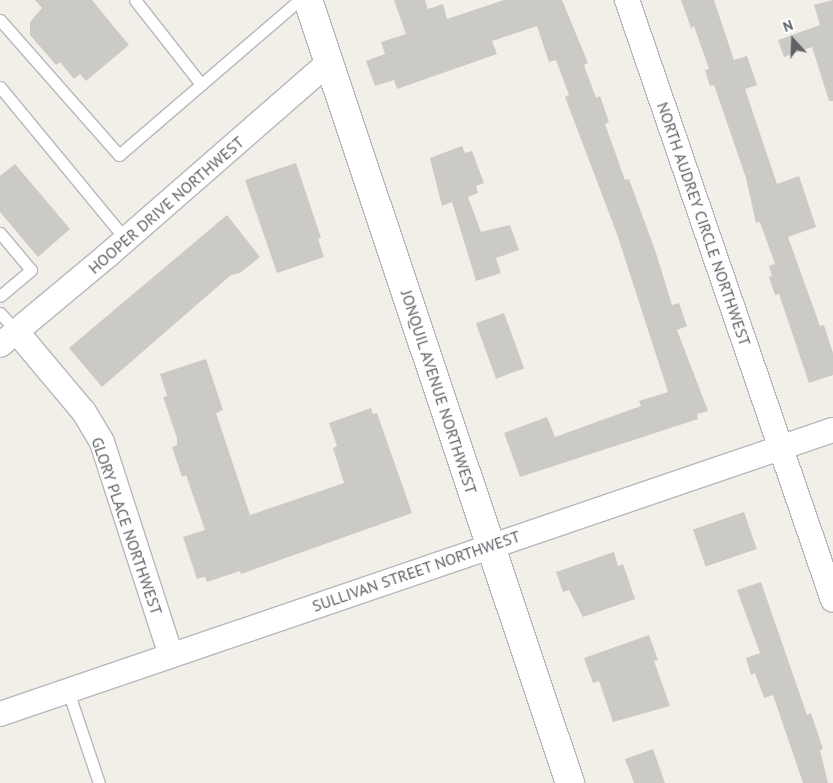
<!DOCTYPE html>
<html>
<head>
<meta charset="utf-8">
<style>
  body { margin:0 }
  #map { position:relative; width:833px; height:783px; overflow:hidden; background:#f1efe8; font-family:"PT Sans",sans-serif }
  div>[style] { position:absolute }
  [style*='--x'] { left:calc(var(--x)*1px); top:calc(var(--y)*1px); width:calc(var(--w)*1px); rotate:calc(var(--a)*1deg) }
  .building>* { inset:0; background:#cccac5; transform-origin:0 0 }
  .roads { filter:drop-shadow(1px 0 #b5b8bc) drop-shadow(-1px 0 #b5b8bc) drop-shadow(0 1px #b5b8bc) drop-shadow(0 -1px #b5b8bc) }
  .service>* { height:11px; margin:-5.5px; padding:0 5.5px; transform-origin:5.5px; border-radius:5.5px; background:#fff }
  .minor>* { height:24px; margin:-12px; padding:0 12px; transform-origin:12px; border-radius:12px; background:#fff }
  .tertiary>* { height:28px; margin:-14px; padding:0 14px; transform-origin:14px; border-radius:14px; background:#fff }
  span { translate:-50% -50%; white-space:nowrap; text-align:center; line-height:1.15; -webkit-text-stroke:4.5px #fff; paint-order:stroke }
  .street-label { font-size:16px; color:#5f6368 }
  .north { position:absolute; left:768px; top:15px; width:50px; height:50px; -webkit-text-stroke:4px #fff; paint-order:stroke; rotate:340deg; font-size:14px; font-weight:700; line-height:20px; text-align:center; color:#5f6368 }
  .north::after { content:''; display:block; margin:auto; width:18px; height:22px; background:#5f6368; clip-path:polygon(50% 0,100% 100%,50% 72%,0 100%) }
</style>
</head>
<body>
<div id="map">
  <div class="building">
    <i style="clip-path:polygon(35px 0,92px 0,129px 45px,86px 81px,80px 74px,74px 79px,60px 62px,56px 65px,30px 35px,30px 22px,42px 8px)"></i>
    <i style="clip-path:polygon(394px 0,425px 0,428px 9px,443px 4px,447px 19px,504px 0,562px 0,588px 63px,584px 65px,596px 98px,600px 96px,609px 122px,605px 124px,625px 180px,629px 179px,656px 253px,672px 305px,679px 303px,687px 326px,677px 330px,708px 411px,697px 414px,698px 419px,520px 477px,504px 433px,547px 417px,555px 437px,641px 406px,639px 401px,668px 392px,617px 234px,565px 97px,569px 95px,556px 60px,549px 62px,537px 26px,492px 41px,497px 54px,397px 89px,394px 80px,375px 86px,366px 61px,385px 54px,381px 42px,406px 34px)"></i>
    <i style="clip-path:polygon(681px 0,714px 0,734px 60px,747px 56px,757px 85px,745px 89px,777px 184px,799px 176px,816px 227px,788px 237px,820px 326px,824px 325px,833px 353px,833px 375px,809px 383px,779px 294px,775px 295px,769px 277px,772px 276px,769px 266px,775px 264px,760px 222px,756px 223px,746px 178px,714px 85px,710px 86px,705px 70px,709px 69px,694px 26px,691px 28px)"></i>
    <i style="clip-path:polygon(833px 0,833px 101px,829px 101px,812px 47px,784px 57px,778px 40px,820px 25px,814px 5px)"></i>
    <i style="clip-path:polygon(462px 146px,465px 153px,472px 151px,484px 183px,476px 186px,478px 193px,468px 197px,481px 232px,510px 225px,519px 250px,496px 258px,501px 273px,476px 281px,452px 202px,442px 206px,430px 158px)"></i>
    <i style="clip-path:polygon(296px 163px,321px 238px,318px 239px,324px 257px,277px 273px,245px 180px)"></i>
    <i style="clip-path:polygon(15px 164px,70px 229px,38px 257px,0 212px,0 176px)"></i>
    <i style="clip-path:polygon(227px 215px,260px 257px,240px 273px,231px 275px,102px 387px,69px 348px)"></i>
    <i style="left:504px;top:313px;width:59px;height:30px;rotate:70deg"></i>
    <i style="clip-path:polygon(206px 359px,223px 410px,216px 413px,250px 515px,344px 483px,333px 448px,337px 446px,329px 423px,371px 408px,373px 414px,377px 413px,412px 513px,241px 574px,240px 571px,207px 582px,205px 577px,197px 579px,183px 537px,205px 530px,186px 475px,182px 477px,172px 447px,177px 445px,177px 438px,163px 397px,167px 396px,160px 374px)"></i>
    <i style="left:744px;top:512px;width:39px;height:54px;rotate:71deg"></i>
    <i style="clip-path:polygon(614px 552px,618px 566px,623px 564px,635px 599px,583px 617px,569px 590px,563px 592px,556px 572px)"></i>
    <i style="clip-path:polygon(761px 582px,807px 715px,811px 713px,823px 749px,820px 750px,828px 783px,803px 783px,773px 695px,764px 698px,755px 673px,751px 675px,746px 658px,760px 653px,737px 590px)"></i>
    <i style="clip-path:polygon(649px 635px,658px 660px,654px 661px,670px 706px,613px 722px,599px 681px,593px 683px,584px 658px)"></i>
    <i style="clip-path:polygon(653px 749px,665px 783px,634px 783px,625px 759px)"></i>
  </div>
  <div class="roads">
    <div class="service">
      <i style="--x:135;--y:0;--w:105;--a:51.9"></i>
      <i style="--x:0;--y:20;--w:180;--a:48.6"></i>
      <i style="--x:119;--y:155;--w:238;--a:-40.7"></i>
      <i style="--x:0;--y:87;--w:198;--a:50.5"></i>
      <i style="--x:0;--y:233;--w:48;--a:50"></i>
      <i style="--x:31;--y:270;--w:40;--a:140"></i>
      <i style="--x:0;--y:313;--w:24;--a:48"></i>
      <i style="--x:68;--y:691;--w:97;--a:71.4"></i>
    </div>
    <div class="minor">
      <i style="--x:627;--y:0;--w:634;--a:71.05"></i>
      <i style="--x:16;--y:331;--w:106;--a:50"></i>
      <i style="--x:84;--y:412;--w:35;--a:59"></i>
      <i style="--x:102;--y:442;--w:224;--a:72.1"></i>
      <i style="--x:0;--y:345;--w:141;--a:-39.8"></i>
      <i style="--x:108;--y:255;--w:293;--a:-41.1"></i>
      <i style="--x:0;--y:714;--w:880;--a:-18.83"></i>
    </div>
    <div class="tertiary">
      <i style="--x:308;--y:0;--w:826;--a:71.5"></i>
    </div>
  </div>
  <div class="street-label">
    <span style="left:166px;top:205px;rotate:-41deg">HOOPER DRIVE NORTHWEST</span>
    <span style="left:704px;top:224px;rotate:71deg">NORTH AUDREY CIRCLE NORTHWEST</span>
    <span style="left:439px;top:392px;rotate:72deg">JONQUIL AVENUE NORTHWEST</span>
    <span style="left:127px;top:526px;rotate:71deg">GLORY PLACE NORTHWEST</span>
    <span style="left:416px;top:571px;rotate:-19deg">SULLIVAN STREET NORTHWEST</span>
  </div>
  <div class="north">N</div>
</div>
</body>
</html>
